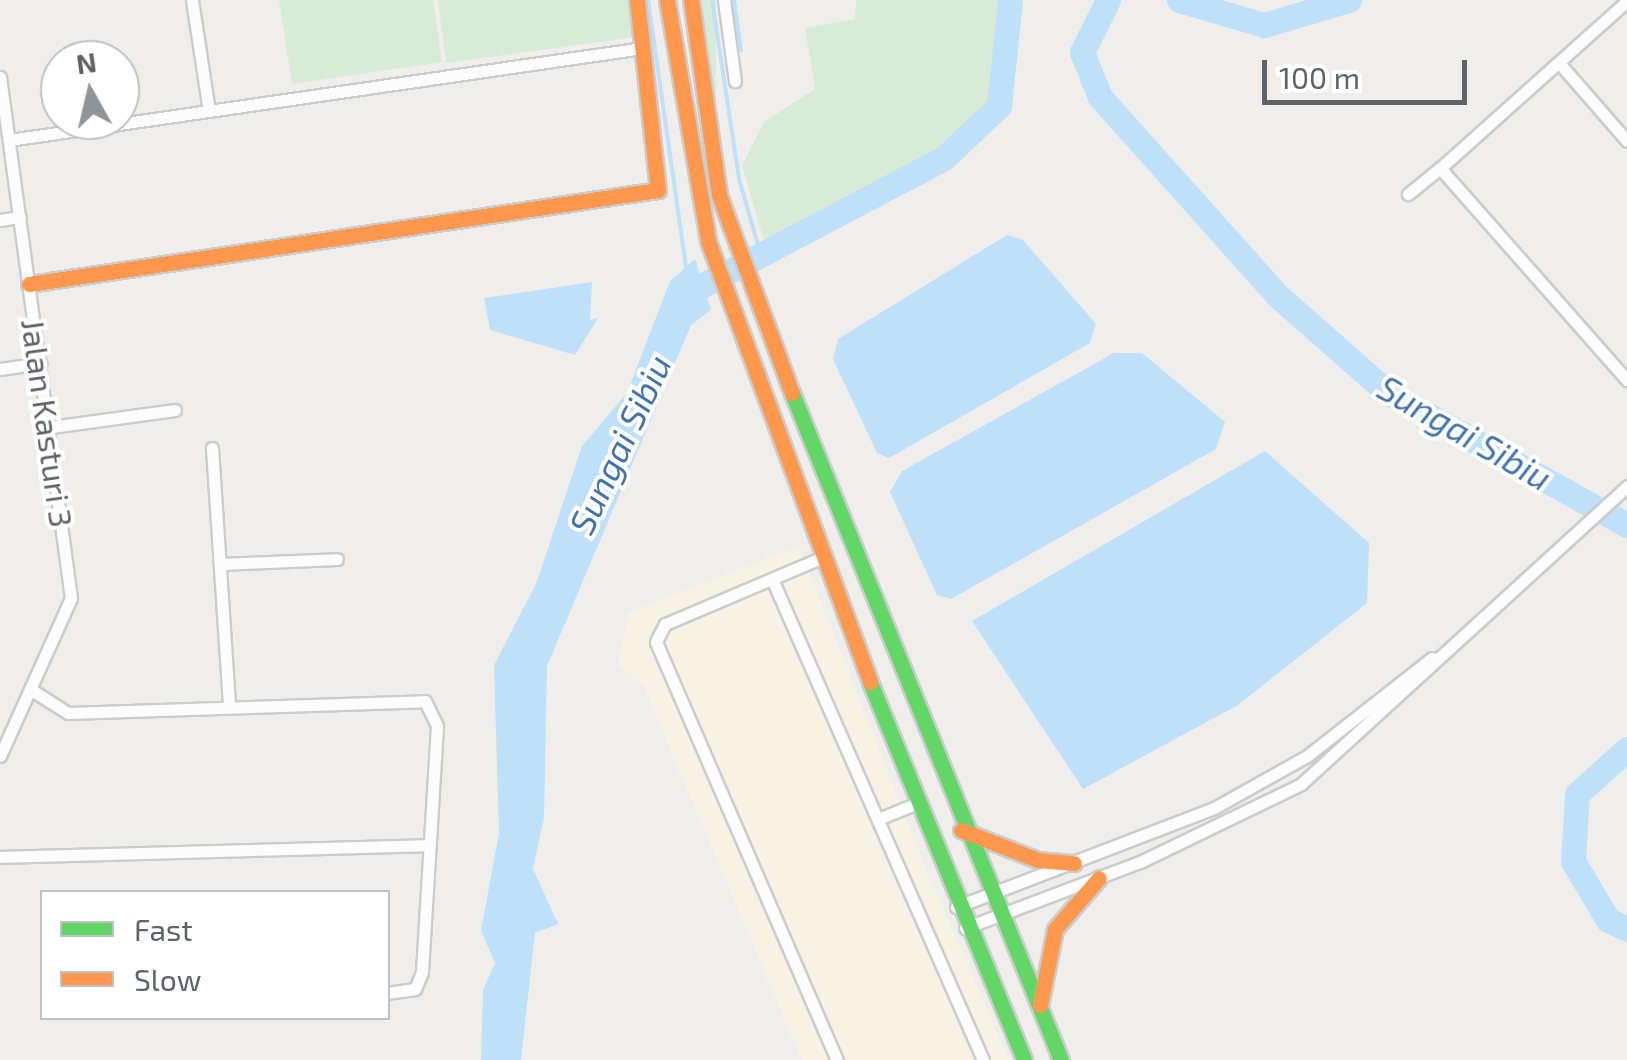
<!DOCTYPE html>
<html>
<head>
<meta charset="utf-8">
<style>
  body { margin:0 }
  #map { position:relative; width:1627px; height:1060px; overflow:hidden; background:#efeeea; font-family:"Exo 2",sans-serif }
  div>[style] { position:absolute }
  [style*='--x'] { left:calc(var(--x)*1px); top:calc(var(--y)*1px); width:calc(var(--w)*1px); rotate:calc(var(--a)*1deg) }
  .commercial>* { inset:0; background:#f7f3e4 }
  .green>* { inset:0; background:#d8ebd6; transform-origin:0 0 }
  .water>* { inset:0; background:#bfe0f9 }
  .stream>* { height:4px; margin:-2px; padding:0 2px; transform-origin:2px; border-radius:2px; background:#bfe0f9 }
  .river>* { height:25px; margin:-12.5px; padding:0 12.5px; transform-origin:12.5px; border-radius:12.5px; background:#bfe0f9 }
  .roads { filter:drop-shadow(2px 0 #cbcccc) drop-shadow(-2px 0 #cbcccc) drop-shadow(0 2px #cbcccc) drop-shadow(0 -2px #cbcccc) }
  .street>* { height:11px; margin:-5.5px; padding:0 5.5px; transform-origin:5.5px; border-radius:5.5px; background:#fdfcfc }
  .fast>* { height:15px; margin:-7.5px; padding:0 7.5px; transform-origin:7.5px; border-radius:7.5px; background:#63d668 }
  .slow>* { height:15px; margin:-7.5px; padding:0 7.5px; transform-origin:7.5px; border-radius:7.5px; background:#ff974d }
  span { translate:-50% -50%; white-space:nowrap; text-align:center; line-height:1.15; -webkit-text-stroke:8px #fff; paint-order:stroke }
  .street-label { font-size:32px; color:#5f6368 }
  .water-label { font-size:35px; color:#4174aa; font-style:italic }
  .legend { position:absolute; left:40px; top:890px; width:350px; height:130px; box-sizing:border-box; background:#fff; border:2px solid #bfc1c3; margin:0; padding:12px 18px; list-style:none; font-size:30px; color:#5f6368 }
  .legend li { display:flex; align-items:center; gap:20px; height:50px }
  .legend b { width:50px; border:2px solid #bfc1c3 }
  .north { position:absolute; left:40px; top:40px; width:100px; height:100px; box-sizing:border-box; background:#fff; border:2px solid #bfc1c3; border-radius:50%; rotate:352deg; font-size:28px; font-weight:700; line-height:40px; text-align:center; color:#5f6368 }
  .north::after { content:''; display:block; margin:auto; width:35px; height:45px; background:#919496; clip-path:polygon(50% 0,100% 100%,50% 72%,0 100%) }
  .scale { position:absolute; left:1262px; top:60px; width:205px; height:45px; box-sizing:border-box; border:5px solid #5f6368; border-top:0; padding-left:12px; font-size:30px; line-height:35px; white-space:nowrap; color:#5f6368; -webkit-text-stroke:8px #fff; paint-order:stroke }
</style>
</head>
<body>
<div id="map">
  <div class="commercial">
    <i style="clip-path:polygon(799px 546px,923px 862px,1009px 1060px,802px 1060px,643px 685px,618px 664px,629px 612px)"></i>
  </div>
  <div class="green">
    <i style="clip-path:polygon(279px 0,433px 0,442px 62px,292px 84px)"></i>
    <i style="clip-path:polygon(438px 0,631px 0,636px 37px,446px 63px)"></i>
    <i style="left:702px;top:0;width:14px;height:157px"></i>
    <i style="clip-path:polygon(856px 0,1004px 0,991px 101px,942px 149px,766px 248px,742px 165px,764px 122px,815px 89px,805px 28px,855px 19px)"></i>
  </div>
  <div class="water">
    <i style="clip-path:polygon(1007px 235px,1023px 240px,1096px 324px,1090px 343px,889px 458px,877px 453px,833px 359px,838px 339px)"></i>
    <i style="clip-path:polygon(695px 259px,711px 310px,691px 325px,547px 666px,544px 817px,533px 869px,558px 924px,535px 933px,521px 1060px,481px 1060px,483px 990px,495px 963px,481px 931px,499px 833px,494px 665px,537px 582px,582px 446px,627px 393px,670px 281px)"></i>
    <i style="clip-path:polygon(592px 282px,590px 320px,598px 318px,575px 355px,490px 330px,484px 298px)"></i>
    <i style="clip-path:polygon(1114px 353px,1142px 353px,1225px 422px,1216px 449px,951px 599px,937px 595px,890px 492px,902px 471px)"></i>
    <i style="clip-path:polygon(1265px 451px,1369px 543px,1367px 603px,1238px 705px,1083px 789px,972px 621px)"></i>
  </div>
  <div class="stream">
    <i style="--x:648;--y:0;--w:270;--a:81.9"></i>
    <i style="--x:712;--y:0;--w:181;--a:81.4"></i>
    <i style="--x:739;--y:179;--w:79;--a:73.9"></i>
    <i style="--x:734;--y:0;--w:51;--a:82.2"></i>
  </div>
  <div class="river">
    <i style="--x:1108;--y:0;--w:58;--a:116.6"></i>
    <i style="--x:1082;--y:52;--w:48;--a:68.2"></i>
    <i style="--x:1100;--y:97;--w:267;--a:48.2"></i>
    <i style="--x:1278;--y:296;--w:147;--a:41.4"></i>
    <i style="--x:1388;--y:393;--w:273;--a:28.9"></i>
    <i style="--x:1179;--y:0;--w:89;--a:16.4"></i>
    <i style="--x:1264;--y:25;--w:89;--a:-16.4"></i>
    <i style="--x:683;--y:305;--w:15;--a:-62"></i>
    <i style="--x:690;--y:292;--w:287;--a:-27.8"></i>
    <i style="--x:944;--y:158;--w:76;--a:-43.4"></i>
    <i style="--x:999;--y:106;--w:107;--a:-84.1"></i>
    <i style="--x:1627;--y:749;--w:67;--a:138"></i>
    <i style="--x:1577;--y:794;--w:67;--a:93.4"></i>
    <i style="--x:1573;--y:861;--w:69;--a:59.3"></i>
    <i style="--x:1608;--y:920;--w:21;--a:25"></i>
  </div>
  <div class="roads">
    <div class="street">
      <i style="--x:192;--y:0;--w:112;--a:81.3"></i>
      <i style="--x:724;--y:0;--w:82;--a:82.3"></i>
      <i style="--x:1627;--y:1;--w:251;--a:138.2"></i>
      <i style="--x:1440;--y:168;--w:283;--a:48.6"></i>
      <i style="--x:1560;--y:64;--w:102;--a:49"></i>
      <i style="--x:0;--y:77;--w:526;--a:82.24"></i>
      <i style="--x:71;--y:598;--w:173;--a:114.2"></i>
      <i style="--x:9;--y:140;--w:641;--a:-8.26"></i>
      <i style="--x:1408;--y:194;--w:41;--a:-39.1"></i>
      <i style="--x:0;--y:220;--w:20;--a:-9"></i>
      <i style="--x:0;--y:369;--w:41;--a:-8.3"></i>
      <i style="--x:51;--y:427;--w:125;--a:-7.8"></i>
      <i style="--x:212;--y:448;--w:257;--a:86.2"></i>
      <i style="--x:823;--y:557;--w:172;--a:157"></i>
      <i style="--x:665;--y:624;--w:20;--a:117"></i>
      <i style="--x:656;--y:642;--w:456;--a:66.6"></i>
      <i style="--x:220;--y:564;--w:117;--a:-2.4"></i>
      <i style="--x:772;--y:579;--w:525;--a:66.31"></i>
      <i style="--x:30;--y:689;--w:45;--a:32.3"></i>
      <i style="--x:68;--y:713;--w:357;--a:-1.9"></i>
      <i style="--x:425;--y:701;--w:28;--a:64"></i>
      <i style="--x:437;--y:726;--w:246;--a:93.5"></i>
      <i style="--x:422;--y:972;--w:18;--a:112"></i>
      <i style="--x:415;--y:989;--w:27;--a:172"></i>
      <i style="--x:878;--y:819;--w:40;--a:-22"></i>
      <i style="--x:0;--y:857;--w:428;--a:-1.6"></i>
      <i style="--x:956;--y:907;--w:276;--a:-21"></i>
      <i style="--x:1214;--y:808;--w:107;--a:-29.2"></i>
      <i style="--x:1307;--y:756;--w:159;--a:-38.1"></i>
      <i style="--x:965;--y:928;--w:187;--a:-20.7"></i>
      <i style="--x:1140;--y:862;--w:179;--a:-25.8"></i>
      <i style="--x:1301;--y:784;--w:442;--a:-42.4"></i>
    </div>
    <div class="fast">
      <i style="--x:792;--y:393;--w:719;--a:68.04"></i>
      <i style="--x:870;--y:682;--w:408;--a:67.8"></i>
    </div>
    <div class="slow">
      <i style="--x:667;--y:0;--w:244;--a:80.3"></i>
      <i style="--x:708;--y:241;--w:470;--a:69.8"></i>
      <i style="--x:691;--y:0;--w:197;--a:81.8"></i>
      <i style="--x:719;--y:195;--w:211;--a:69.8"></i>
      <i style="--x:29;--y:284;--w:636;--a:-8.5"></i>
      <i style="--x:658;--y:190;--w:191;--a:-96.3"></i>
      <i style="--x:961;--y:830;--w:83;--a:21.3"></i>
      <i style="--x:1038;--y:860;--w:36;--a:5"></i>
      <i style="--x:1040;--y:1005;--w:77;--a:-78.8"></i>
      <i style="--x:1055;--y:929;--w:67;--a:-49.2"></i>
    </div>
  </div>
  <div class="street-label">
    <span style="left:48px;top:423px;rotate:82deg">Jalan Kasturi 3</span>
  </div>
  <div class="water-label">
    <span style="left:1465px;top:432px;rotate:30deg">Sungai Sibiu</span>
    <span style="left:619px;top:444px;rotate:-65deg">Sungai Sibiu</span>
  </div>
  <ul class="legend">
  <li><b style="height:12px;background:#63d668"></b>Fast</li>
  <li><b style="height:12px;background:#ff974d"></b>Slow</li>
  </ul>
  <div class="north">N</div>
  <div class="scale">100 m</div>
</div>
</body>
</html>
